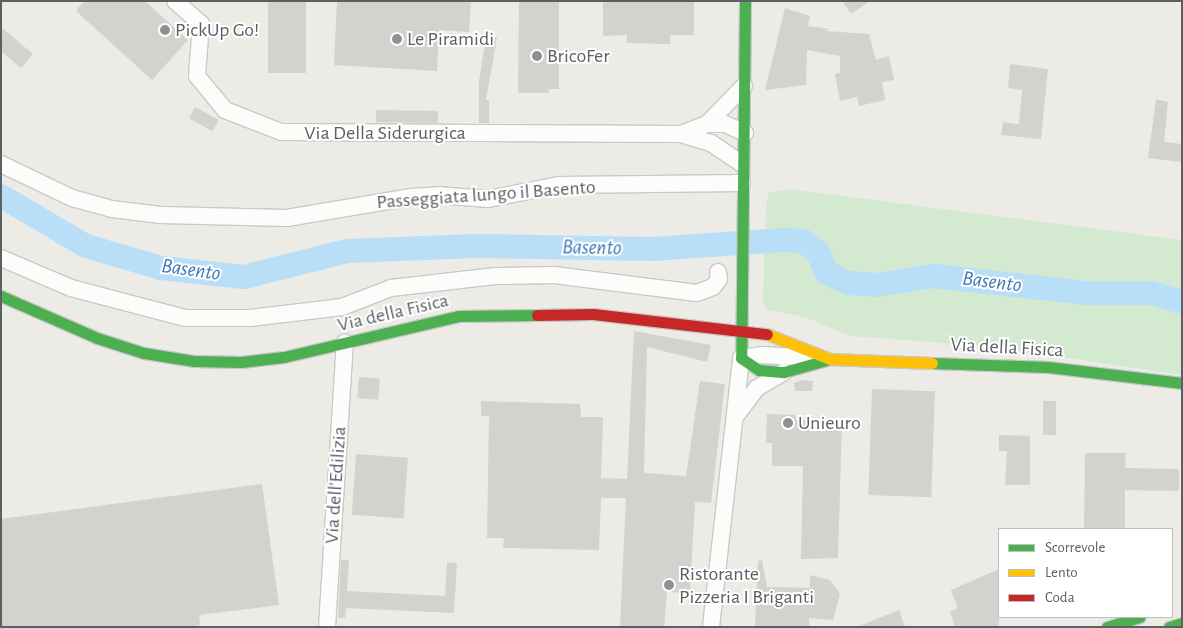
<!DOCTYPE html>
<html>
<head>
<meta charset="utf-8">
<style>
  body { margin:0 }
  #map { position:relative; width:1183px; height:628px; overflow:hidden; background:#ecebe6; font-family:"Alegreya Sans",sans-serif }
  div>[style] { position:absolute }
  [style*='--x'] { left:calc(var(--x)*1px); top:calc(var(--y)*1px); width:calc(var(--w)*1px); rotate:calc(var(--a)*1deg) }
  .green>* { inset:0; background:#d3e9d0 }
  .river>* { height:24px; margin:-12px; padding:0 12px; transform-origin:12px; border-radius:12px; background:#b9def8 }
  .building>* { inset:0; background:#d3d2cf; transform-origin:0 0 }
  .roads { filter:drop-shadow(1px 0 #c9c9c8) drop-shadow(-1px 0 #c9c9c8) drop-shadow(0 1px #c9c9c8) drop-shadow(0 -1px #c9c9c8) }
  .street>* { height:16px; margin:-8px; padding:0 8px; transform-origin:8px; border-radius:8px; background:#fcfcfb }
  .fast>* { height:11px; margin:-5.5px; padding:0 5.5px; transform-origin:5.5px; border-radius:5.5px; background:#4caf50 }
  .slow>* { height:11px; margin:-5.5px; padding:0 5.5px; transform-origin:5.5px; border-radius:5.5px; background:#ffc107 }
  .jam>* { height:11px; margin:-5.5px; padding:0 5.5px; transform-origin:5.5px; border-radius:5.5px; background:#c62828 }
  .dots>* { width:14px; height:14px; translate:-50% -50%; box-sizing:border-box; border:2px solid #fff; border-radius:50% }
  span { translate:-50% -50%; white-space:nowrap; text-align:center; line-height:1.15; -webkit-text-stroke:4px #fff; paint-order:stroke }
  .poi-label { font-size:20px; color:#5b6065 }
  .left { translate:0 -50%; text-align:left }
  .street-label { font-size:20px; color:#5b6065 }
  .water-label { font-size:21px; color:#3a78b8; font-style:italic }
  .frame { position:absolute; inset:0; border:2px solid #5b6065; pointer-events:none }
  .legend { position:absolute; left:998px; top:528px; width:175px; height:90px; box-sizing:border-box; background:#fff; border:1px solid #bdbfc1; margin:0; padding:6px 9px; list-style:none; font-size:15px; color:#5b6065 }
  .legend li { display:flex; align-items:center; gap:10px; height:25px }
  .legend b { width:25px; border:1px solid #bdbfc1 }
</style>
</head>
<body>
<div id="map">
  <div class="green">
    <i style="clip-path:polygon(788px 189px,1182px 240px,1182px 375px,988px 346px,851px 336px,805px 317px,768px 310px,763px 303px,766px 208px,768px 193px)"></i>
  </div>
  <div class="river">
    <i style="--x:1;--y:196;--w:99;--a:30.5"></i>
    <i style="--x:86;--y:246;--w:78;--a:16.3"></i>
    <i style="--x:161;--y:268;--w:83;--a:6.2"></i>
    <i style="--x:244;--y:277;--w:106;--a:-14.2"></i>
    <i style="--x:347;--y:251;--w:129;--a:-2.2"></i>
    <i style="--x:476;--y:246;--w:176;--a:1"></i>
    <i style="--x:652;--y:249;--w:132;--a:-3.9"></i>
    <i style="--x:784;--y:240;--w:19;--a:3"></i>
    <i style="--x:803;--y:241;--w:19;--a:36"></i>
    <i style="--x:818;--y:252;--w:22;--a:68"></i>
    <i style="--x:826;--y:272;--w:25;--a:26"></i>
    <i style="--x:849;--y:283;--w:27;--a:4"></i>
    <i style="--x:876;--y:285;--w:59;--a:-8.8"></i>
    <i style="--x:934;--y:276;--w:153;--a:6.4"></i>
    <i style="--x:1086;--y:293;--w:65;--a:0"></i>
    <i style="--x:1151;--y:293;--w:32;--a:16"></i>
  </div>
  <div class="building">
    <i style="clip-path:polygon(84px 1px,145px 1px,188px 40px,152px 80px,76px 11px)"></i>
    <i style="left:268px;top:1px;width:38px;height:72px"></i>
    <i style="clip-path:polygon(337px 1px,471px 1px,469px 32px,439px 30px,437px 71px,334px 65px)"></i>
    <i style="clip-path:polygon(519px 1px,559px 1px,559px 89px,549px 89px,549px 93px,518px 93px)"></i>
    <i style="clip-path:polygon(603px 1px,694px 1px,694px 35px,670px 35px,670px 44px,627px 43px,627px 35px,603px 36px)"></i>
    <i style="clip-path:polygon(842px 1px,870px 1px,851px 14px)"></i>
    <i style="clip-path:polygon(785px 8px,810px 16px,808px 26px,829px 29px,826px 31px,869px 34px,876px 60px,889px 56px,894px 80px,882px 82px,885px 100px,859px 106px,857px 97px,840px 101px,835px 74px,840px 73px,840px 56px,807px 50px,806px 85px,765px 90px)"></i>
    <i style="clip-path:polygon(1px 27px,33px 54px,21px 68px,1px 51px)"></i>
    <i style="clip-path:polygon(486px 36px,497px 38px,486px 100px,489px 100px,489px 123px,479px 123px,479px 81px)"></i>
    <i style="clip-path:polygon(1010px 64px,1048px 69px,1041px 139px,1001px 135px,1003px 122px,1019px 124px,1022px 90px,1008px 88px)"></i>
    <i style="clip-path:polygon(1156px 99px,1168px 102px,1164px 142px,1182px 144px,1182px 162px,1148px 158px)"></i>
    <i style="left:195px;top:107px;width:27px;height:13px;rotate:28deg"></i>
    <i style="left:376px;top:110px;width:62px;height:12px;rotate:1deg"></i>
    <i style="clip-path:polygon(634px 331px,711px 345px,707px 362px,647px 347px,644px 473px,686px 476px,700px 381px,725px 384px,711px 503px,695px 502px,690px 593px,667px 592px,664px 627px,620px 627px,626px 498px,601px 498px,599px 550px,503px 548px,504px 538px,487px 538px,489px 416px,481px 416px,481px 401px,580px 404px,581px 417px,603px 417px,601px 478px,627px 479px)"></i>
    <i style="left:359px;top:377px;width:21px;height:21px;rotate:5deg"></i>
    <i style="clip-path:polygon(802px 380px,813px 381px,812px 391px,795px 391px,794px 383px)"></i>
    <i style="left:872px;top:389px;width:63px;height:106px;rotate:2deg"></i>
    <i style="left:1043px;top:401px;width:13px;height:34px"></i>
    <i style="clip-path:polygon(767px 414px,796px 415px,796px 420px,842px 420px,838px 558px,801px 559px,803px 466px,772px 466px,772px 443px,766px 443px)"></i>
    <i style="clip-path:polygon(999px 435px,1030px 436px,1030px 485px,1005px 485px,1007px 451px,999px 451px)"></i>
    <i style="clip-path:polygon(1085px 453px,1126px 453px,1125px 468px,1179px 469px,1179px 491px,1125px 490px,1125px 529px,1084px 529px)"></i>
    <i style="left:356px;top:454px;width:52px;height:61px;rotate:4deg"></i>
    <i style="clip-path:polygon(262px 484px,279px 605px,199px 615px,200px 625px,190px 627px,1px 627px,1px 519px)"></i>
    <i style="clip-path:polygon(341px 560px,349px 560px,347px 591px,445px 596px,447px 562px,457px 563px,454px 613px,346px 608px,345px 618px,338px 618px)"></i>
    <i style="clip-path:polygon(762px 560px,767px 587px,810px 588px,810px 575px,830px 580px,840px 594px,833px 620px,809px 618px,809px 627px,755px 627px,758px 561px)"></i>
    <i style="clip-path:polygon(999px 569px,999px 627px,955px 627px,950px 612px,958px 608px,951px 590px)"></i>
    <i style="clip-path:polygon(899px 610px,905px 627px,859px 627px,859px 626px)"></i>
  </div>
  <div class="roads">
    <div class="street">
      <i style="--x:175;--y:1;--w:35;--a:41"></i>
      <i style="--x:201;--y:24;--w:52;--a:94.4"></i>
      <i style="--x:197;--y:76;--w:44;--a:50.5"></i>
      <i style="--x:225;--y:110;--w:60;--a:21.4"></i>
      <i style="--x:281;--y:132;--w:400;--a:0.3"></i>
      <i style="--x:681;--y:134;--w:31;--a:17"></i>
      <i style="--x:711;--y:143;--w:36;--a:34"></i>
      <i style="--x:707;--y:124;--w:18;--a:0"></i>
      <i style="--x:725;--y:124;--w:22;--a:24"></i>
      <i style="--x:681;--y:134;--w:28;--a:-21"></i>
      <i style="--x:707;--y:124;--w:53;--a:-45.8"></i>
      <i style="--x:1;--y:164;--w:79;--a:25.6"></i>
      <i style="--x:72;--y:198;--w:41;--a:15.4"></i>
      <i style="--x:112;--y:209;--w:49;--a:7"></i>
      <i style="--x:161;--y:215;--w:126;--a:1.4"></i>
      <i style="--x:287;--y:218;--w:126;--a:-9.6"></i>
      <i style="--x:411;--y:197;--w:27;--a:-4"></i>
      <i style="--x:438;--y:195;--w:50;--a:4.6"></i>
      <i style="--x:488;--y:199;--w:72;--a:-11.2"></i>
      <i style="--x:559;--y:185;--w:183;--a:-0.6"></i>
      <i style="--x:1;--y:258;--w:76;--a:23.2"></i>
      <i style="--x:71;--y:288;--w:118;--a:14.7"></i>
      <i style="--x:185;--y:318;--w:65;--a:0"></i>
      <i style="--x:250;--y:318;--w:93;--a:-6.8"></i>
      <i style="--x:342;--y:307;--w:53;--a:-21.2"></i>
      <i style="--x:391;--y:288;--w:105;--a:-6.6"></i>
      <i style="--x:495;--y:276;--w:59;--a:-1"></i>
      <i style="--x:554;--y:275;--w:144;--a:7.2"></i>
      <i style="--x:697;--y:293;--w:17;--a:-21"></i>
      <i style="--x:713;--y:287;--w:10;--a:-53"></i>
      <i style="--x:719;--y:279;--w:7;--a:-98"></i>
      <i style="--x:735;--y:417;--w:36;--a:-53"></i>
      <i style="--x:757;--y:388;--w:31;--a:-31"></i>
      <i style="--x:327;--y:627;--w:285;--a:-86.4"></i>
      <i style="--x:711;--y:627;--w:271;--a:-83.6"></i>
      <i style="--x:741;--y:358;--w:21;--a:-8"></i>
      <i style="--x:762;--y:355;--w:53;--a:3.2"></i>
    </div>
    <div class="fast">
      <i style="--x:745;--y:1;--w:357;--a:90.6"></i>
      <i style="--x:741;--y:358;--w:22;--a:34"></i>
      <i style="--x:759;--y:370;--w:25;--a:5"></i>
      <i style="--x:784;--y:372;--w:48;--a:-15.8"></i>
      <i style="--x:1;--y:296;--w:105;--a:23.6"></i>
      <i style="--x:97;--y:338;--w:49;--a:17.7"></i>
      <i style="--x:144;--y:353;--w:51;--a:9.1"></i>
      <i style="--x:194;--y:361;--w:47;--a:1.2"></i>
      <i style="--x:241;--y:362;--w:43;--a:-6.6"></i>
      <i style="--x:284;--y:357;--w:180;--a:-13.2"></i>
      <i style="--x:459;--y:316;--w:78;--a:-0.7"></i>
      <i style="--x:932;--y:363;--w:116;--a:2"></i>
      <i style="--x:1048;--y:367;--w:135;--a:6.8"></i>
      <i style="--x:1107;--y:627;--w:34;--a:-17"></i>
      <i style="--x:1169;--y:627;--w:14;--a:-17"></i>
    </div>
    <div class="slow">
      <i style="--x:767;--y:334;--w:68;--a:21.6"></i>
      <i style="--x:830;--y:359;--w:102;--a:2.2"></i>
    </div>
    <div class="jam">
      <i style="--x:537;--y:315;--w:56;--a:-1"></i>
      <i style="--x:593;--y:314;--w:175;--a:6.6"></i>
    </div>
  </div>
  <div class="dots">
    <i style="left:165px;top:30px;background:#8e9192"></i>
    <i style="left:397px;top:39px;background:#8e9192"></i>
    <i style="left:537px;top:56px;background:#8e9192"></i>
    <i style="left:788px;top:423px;background:#8e9192"></i>
    <i style="left:669px;top:585px;background:#8e9192"></i>
  </div>
  <div class="poi-label">
    <span class="left" style="left:175px;top:30px">PickUp Go!</span>
    <span class="left" style="left:407px;top:39px">Le Piramidi</span>
    <span class="left" style="left:547px;top:56px">BricoFer</span>
    <span class="left" style="left:798px;top:423px">Unieuro</span>
    <span class="left" style="left:679px;top:586px">Ristorante<br>Pizzeria I Briganti</span>
  </div>
  <div class="street-label">
    <span style="left:385px;top:133px">Via Della Siderurgica</span>
    <span style="left:486px;top:195px;rotate:-4deg">Passeggiata lungo il Basento</span>
    <span style="left:393px;top:313px;rotate:-13deg">Via della Fisica</span>
    <span style="left:1007px;top:348px;rotate:3deg">Via della Fisica</span>
    <span style="left:336px;top:485px;rotate:-86deg">Via dell'Edilizia</span>
  </div>
  <div class="water-label">
    <span style="left:592px;top:248px;rotate:1deg">Basento</span>
    <span style="left:191px;top:270px;rotate:8deg">Basento</span>
    <span style="left:992px;top:282px;rotate:7deg">Basento</span>
  </div>
  <div class="frame"></div>
  <ul class="legend">
  <li><b style="height:6px;background:#4caf50"></b>Scorrevole</li>
  <li><b style="height:6px;background:#ffc107"></b>Lento</li>
  <li><b style="height:6px;background:#c62828"></b>Coda</li>
  </ul>
</div>
</body>
</html>
